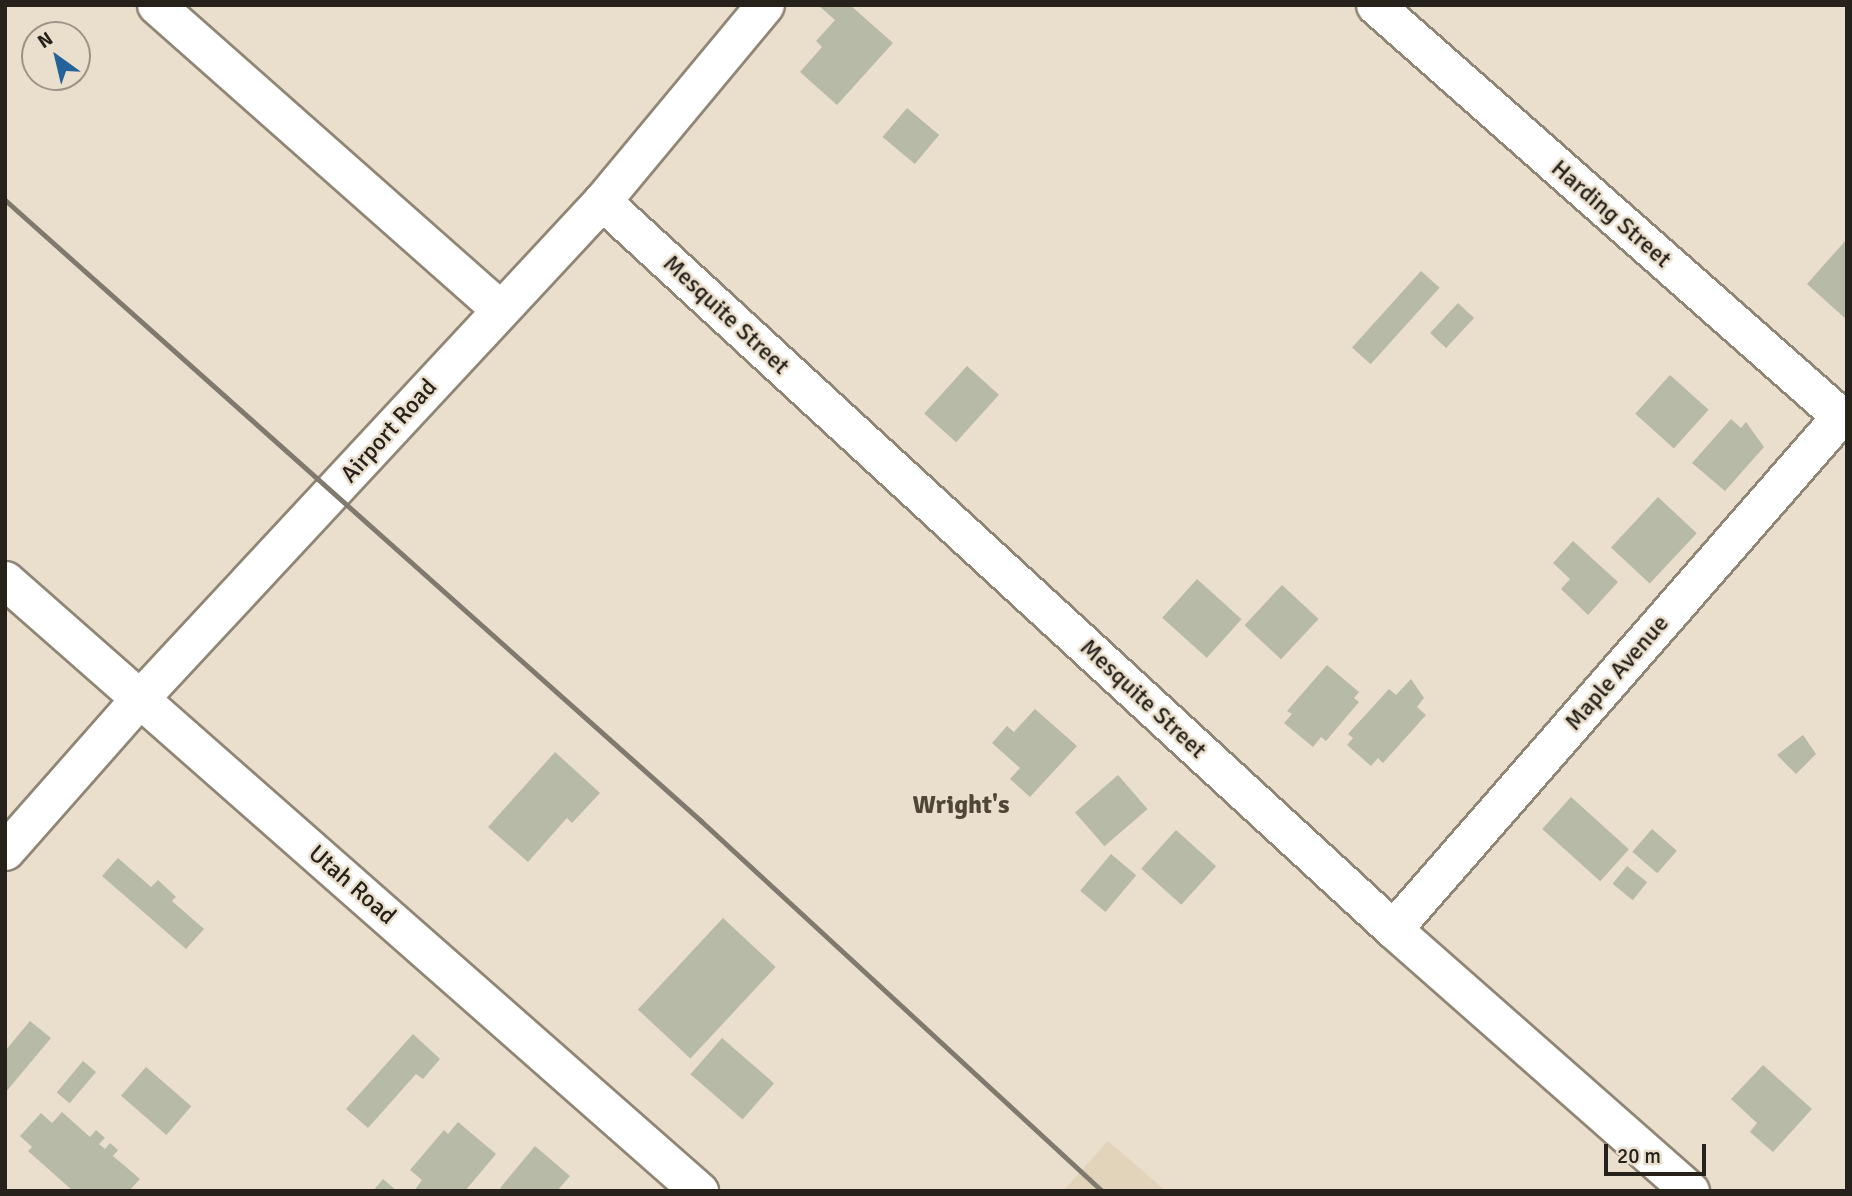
<!DOCTYPE html>
<html>
<head>
<meta charset="utf-8">
<style>
  body { margin:0 }
  #map { position:relative; width:1852px; height:1196px; overflow:hidden; background:#eadfcd; font-family:Signika,sans-serif }
  div>[style] { position:absolute }
  [style*='--x'] { left:calc(var(--x)*1px); top:calc(var(--y)*1px); width:calc(var(--w)*1px); rotate:calc(var(--a)*1deg) }
  .built>* { inset:0; background:#e2d3bb }
  .building>* { inset:0; background:#b7baa6; transform-origin:0 0 }
  .roads { filter:drop-shadow(2px 0 #908675) drop-shadow(-2px 0 #908675) drop-shadow(0 2px #908675) drop-shadow(0 -2px #908675) }
  .street>* { height:37px; margin:-18.5px; padding:0 18.5px; transform-origin:18.5px; border-radius:18.5px; background:#fff }
  .rail>* { height:5px; margin:-2.5px; padding:0 2.5px; transform-origin:2.5px; border-radius:2.5px; background:#80796d }
  span { translate:-50% -50%; white-space:nowrap; text-align:center; line-height:1.15; -webkit-text-stroke:5px #eadfcd; paint-order:stroke }
  .street-label { font-size:24px; color:#26221b }
  .neighbourhood-label { font-size:26px; color:#4f4637; font-weight:700 }
  .frame { position:absolute; inset:0; border:7px solid #26221b; pointer-events:none }
  .north { position:absolute; left:21px; top:21px; width:70px; height:70px; box-sizing:border-box; background:#eadfcd; border:2px solid #9c9386; border-radius:50%; rotate:326deg; font-size:19px; font-weight:700; line-height:28px; text-align:center; color:#26221b }
  .north::after { content:''; display:block; margin:auto; width:24px; height:32px; background:#236399; clip-path:polygon(50% 0,100% 100%,50% 72%,0 100%) }
  .scale { position:absolute; left:1604px; top:1144px; width:102px; height:32px; box-sizing:border-box; border:4px solid #26221b; border-top:0; padding-left:9px; font-size:21px; line-height:24px; white-space:nowrap; color:#26221b; -webkit-text-stroke:5px #eadfcd; paint-order:stroke }
</style>
</head>
<body>
<div id="map">
  <div class="built">
    <i style="clip-path:polygon(1108px 1141px,1166px 1191px,1063px 1191px)"></i>
  </div>
  <div class="building">
    <i style="clip-path:polygon(818px 5px,850px 5px,893px 43px,837px 105px,800px 72px,822px 47px,816px 41px,835px 20px)"></i>
    <i style="left:907px;top:108px;width:42px;height:38px;rotate:40deg"></i>
    <i style="clip-path:polygon(1847px 239px,1847px 320px,1807px 284px)"></i>
    <i style="left:1421px;top:271px;width:25px;height:103px;rotate:42deg"></i>
    <i style="left:1458px;top:303px;width:22px;height:41px;rotate:43deg"></i>
    <i style="left:967px;top:366px;width:43px;height:64px;rotate:42deg"></i>
    <i style="left:1670px;top:375px;width:52px;height:52px;rotate:42deg"></i>
    <i style="clip-path:polygon(1731px 419px,1741px 428px,1746px 422px,1764px 447px,1725px 491px,1692px 463px)"></i>
    <i style="left:1658px;top:497px;width:53px;height:69px;rotate:43deg"></i>
    <i style="clip-path:polygon(1573px 541px,1618px 582px,1588px 615px,1561px 589px,1570px 579px,1553px 563px)"></i>
    <i style="left:1197px;top:579px;width:60px;height:52px;rotate:42deg"></i>
    <i style="left:1282px;top:585px;width:50px;height:55px;rotate:43deg"></i>
    <i style="clip-path:polygon(1327px 665px,1359px 692px,1354px 698px,1359px 702px,1326px 741px,1321px 737px,1313px 747px,1284px 723px,1292px 714px,1287px 711px)"></i>
    <i style="clip-path:polygon(1411px 679px,1424px 698px,1417px 707px,1426px 715px,1383px 763px,1378px 758px,1371px 766px,1347px 745px,1353px 738px,1348px 734px,1389px 689px,1396px 695px)"></i>
    <i style="clip-path:polygon(1035px 709px,1077px 746px,1030px 797px,1010px 779px,1020px 768px,992px 743px,1007px 726px,1014px 732px)"></i>
    <i style="clip-path:polygon(1803px 735px,1816px 754px,1796px 774px,1777px 755px)"></i>
    <i style="clip-path:polygon(555px 752px,600px 793px,572px 823px,567px 818px,528px 862px,488px 827px)"></i>
    <i style="left:1118px;top:775px;width:45px;height:57px;rotate:49deg"></i>
    <i style="left:1571px;top:797px;width:78px;height:43px;rotate:42deg"></i>
    <i style="left:1652px;top:829px;width:33px;height:30px;rotate:41deg"></i>
    <i style="left:1176px;top:830px;width:54px;height:52px;rotate:42deg"></i>
    <i style="left:1111px;top:854px;width:33px;height:48px;rotate:40deg"></i>
    <i style="clip-path:polygon(118px 858px,151px 887px,158px 880px,176px 897px,172px 901px,204px 929px,186px 949px,102px 876px)"></i>
    <i style="left:1627px;top:866px;width:26px;height:23px;rotate:39deg"></i>
    <i style="left:723px;top:918px;width:72px;height:125px;rotate:43deg"></i>
    <i style="clip-path:polygon(30px 1021px,51px 1038px,5px 1093px,5px 1051px)"></i>
    <i style="clip-path:polygon(413px 1034px,440px 1059px,423px 1079px,416px 1074px,368px 1128px,346px 1109px)"></i>
    <i style="left:722px;top:1038px;width:69px;height:48px;rotate:41deg"></i>
    <i style="left:83px;top:1061px;width:17px;height:41px;rotate:40deg"></i>
    <i style="clip-path:polygon(1763px 1065px,1812px 1109px,1773px 1152px,1750px 1132px,1757px 1123px,1731px 1099px)"></i>
    <i style="left:146px;top:1067px;width:60px;height:38px;rotate:41deg"></i>
    <i style="clip-path:polygon(62px 1112px,90px 1137px,96px 1130px,105px 1138px,99px 1144px,105px 1149px,110px 1143px,118px 1150px,113px 1156px,140px 1179px,129px 1191px,73px 1191px,28px 1151px,32px 1147px,20px 1136px,41px 1113px,52px 1123px)"></i>
    <i style="clip-path:polygon(458px 1122px,496px 1154px,465px 1191px,414px 1191px,422px 1180px,410px 1170px,444px 1130px,448px 1134px)"></i>
    <i style="clip-path:polygon(535px 1146px,570px 1176px,557px 1191px,503px 1191px,500px 1188px)"></i>
    <i style="clip-path:polygon(383px 1179px,397px 1191px,373px 1191px)"></i>
  </div>
  <div class="roads">
    <div class="street">
      <i style="--x:156;--y:5;--w:459;--a:41.5"></i>
      <i style="--x:1375;--y:5;--w:630;--a:41.46"></i>
      <i style="--x:602;--y:201;--w:1075;--a:42.63"></i>
      <i style="--x:1393;--y:929;--w:396;--a:41.4"></i>
      <i style="--x:5;--y:580;--w:925;--a:41.36"></i>
      <i style="--x:5;--y:851;--w:204;--a:-48.6"></i>
      <i style="--x:140;--y:698;--w:679;--a:-47.09"></i>
      <i style="--x:602;--y:201;--w:255;--a:-50.3"></i>
      <i style="--x:1393;--y:929;--w:680;--a:-48.88"></i>
    </div>
  </div>
  <div class="rail">
    <i style="--x:5;--y:200;--w:933;--a:41.74"></i>
    <i style="--x:701;--y:821;--w:546;--a:42.7"></i>
  </div>
  <div class="street-label">
    <span style="left:1611px;top:214px;rotate:41deg">Harding Street</span>
    <span style="left:726px;top:315px;rotate:43deg">Mesquite Street</span>
    <span style="left:389px;top:431px;rotate:-48deg">Airport Road</span>
    <span style="left:1617px;top:673px;rotate:-49deg">Maple Avenue</span>
    <span style="left:1143px;top:699px;rotate:43deg">Mesquite Street</span>
    <span style="left:352px;top:885px;rotate:41deg">Utah Road</span>
  </div>
  <div class="neighbourhood-label">
    <span style="left:961px;top:806px">Wright's</span>
  </div>
  <div class="frame"></div>
  <div class="north">N</div>
  <div class="scale">20 m</div>
</div>
</body>
</html>
